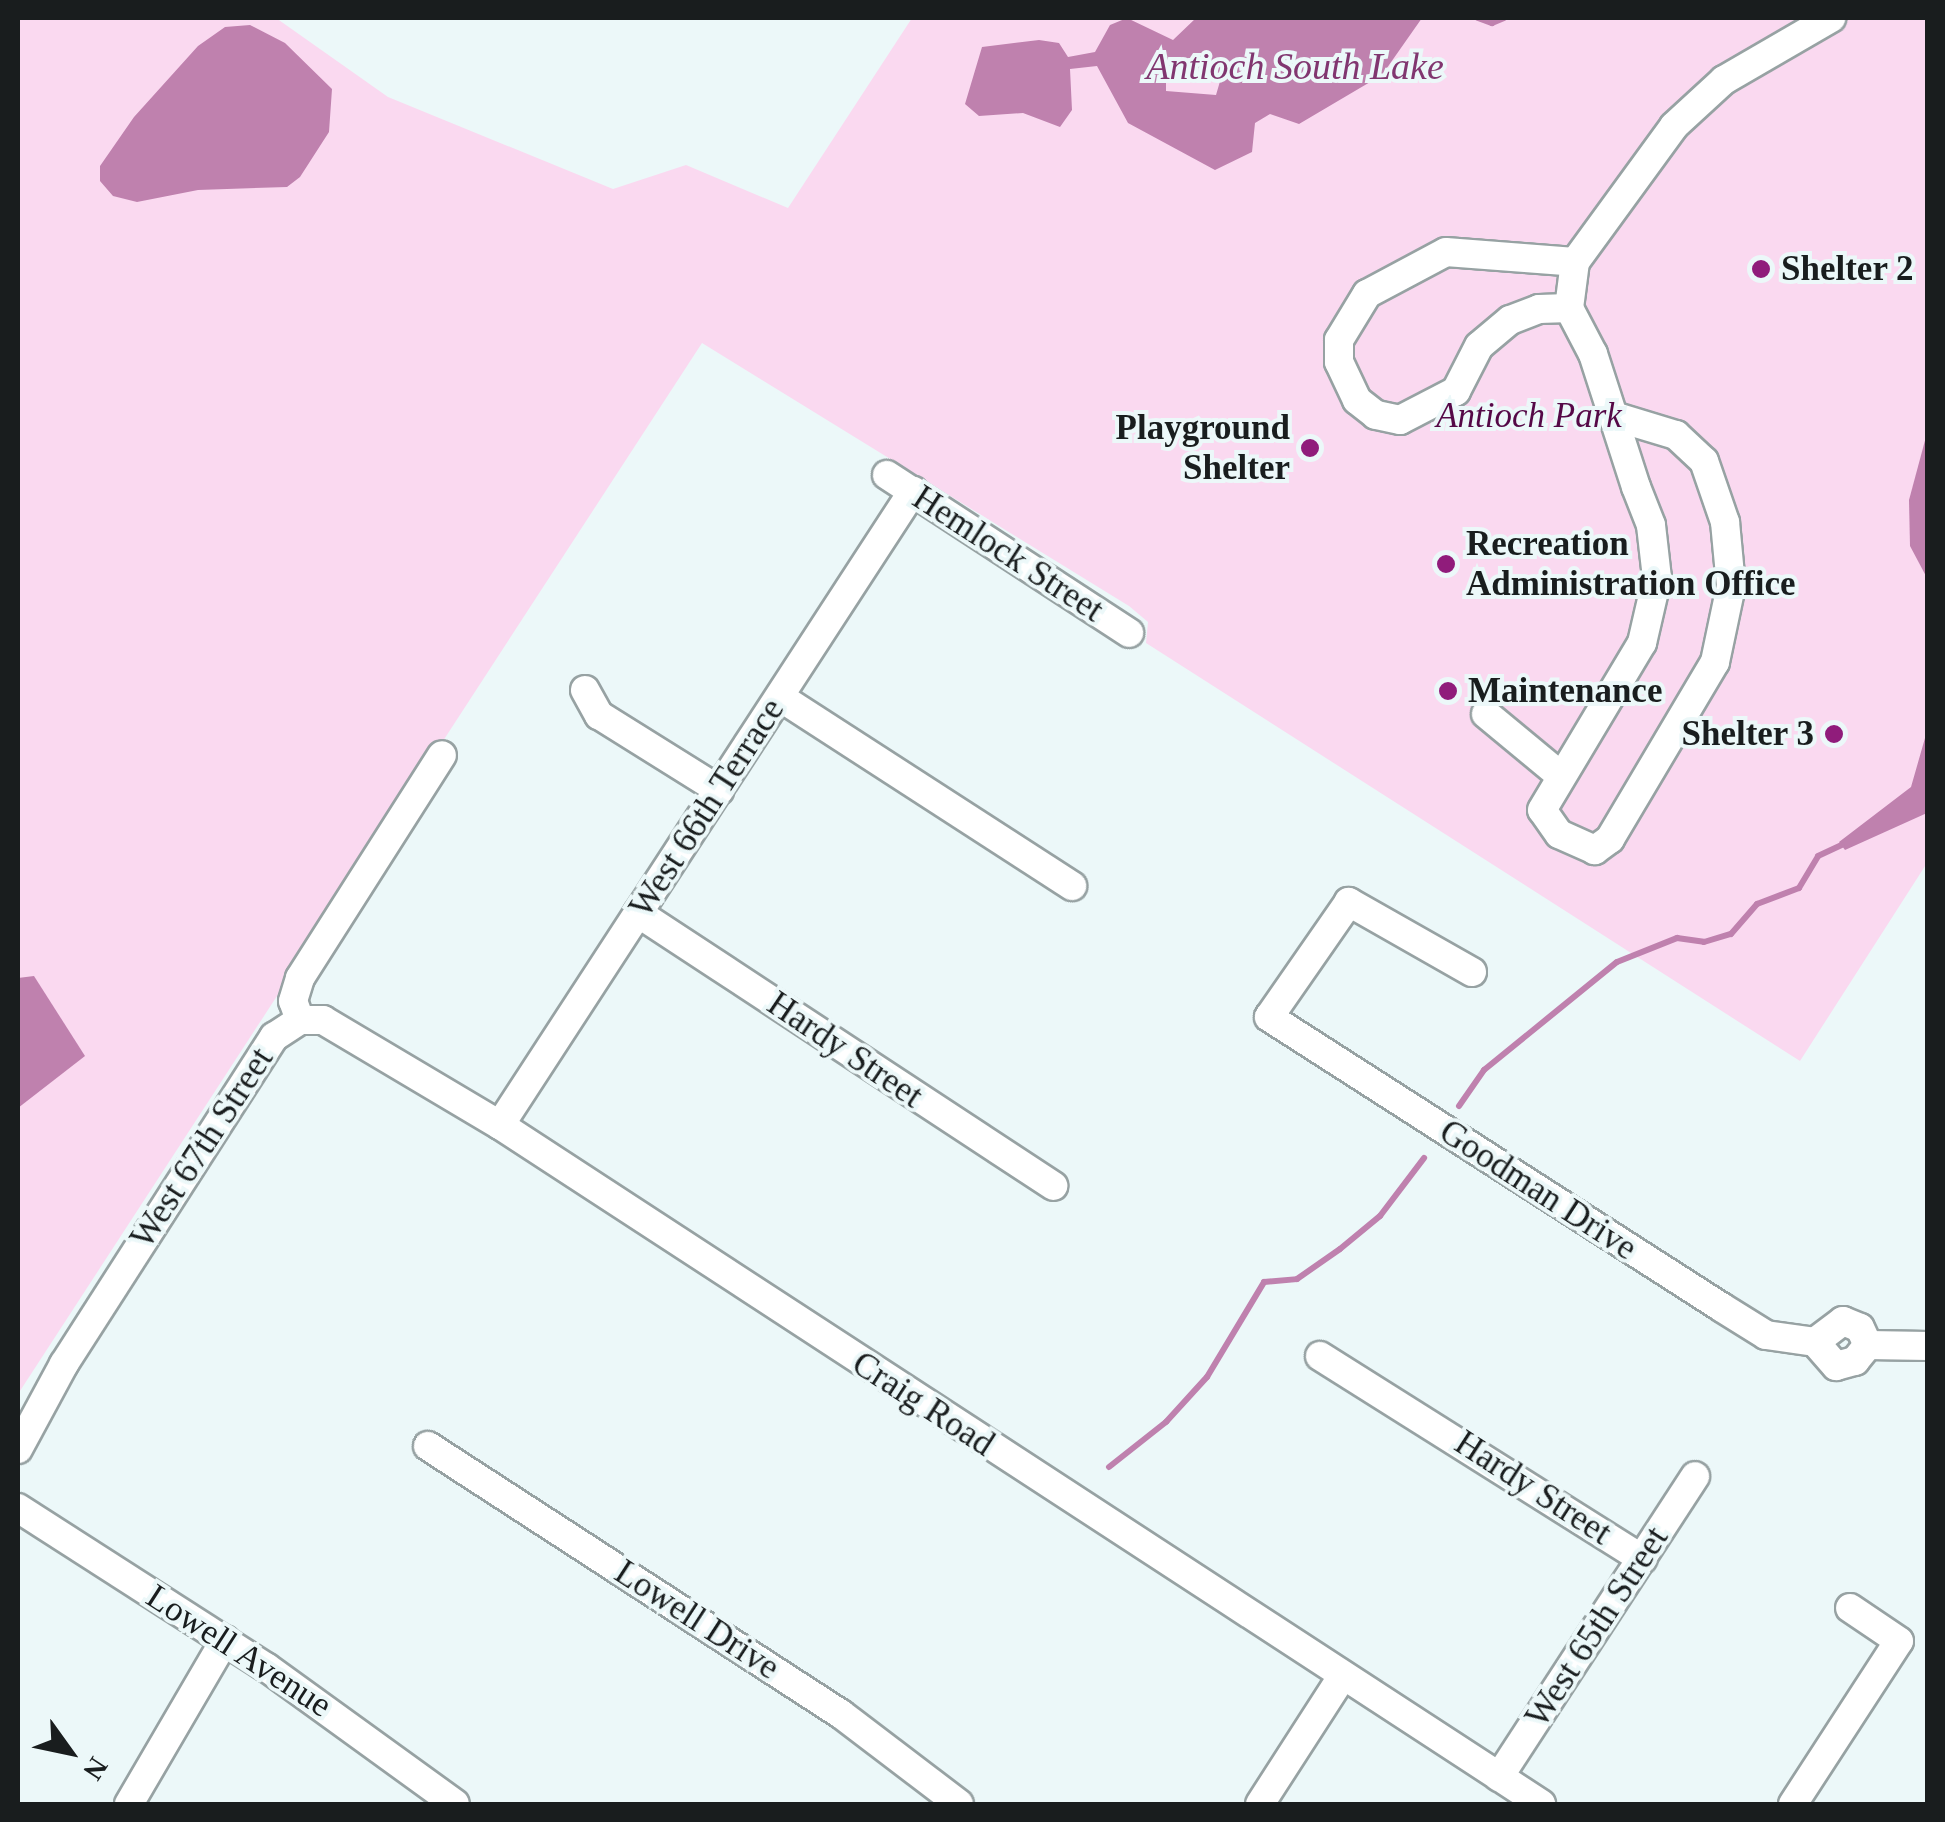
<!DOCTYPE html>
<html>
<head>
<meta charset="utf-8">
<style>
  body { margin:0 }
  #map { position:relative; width:1945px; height:1822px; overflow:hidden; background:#ecf8f9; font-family:Georgia,serif }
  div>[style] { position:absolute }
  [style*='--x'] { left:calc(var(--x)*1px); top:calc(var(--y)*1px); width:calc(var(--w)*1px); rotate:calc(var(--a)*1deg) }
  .green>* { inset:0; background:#fad9f0 }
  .water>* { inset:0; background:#bf81ae }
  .stream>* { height:6px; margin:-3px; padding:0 3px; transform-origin:3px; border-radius:3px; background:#bf81ae }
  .roads { filter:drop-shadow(2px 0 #97a2a3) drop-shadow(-2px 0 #97a2a3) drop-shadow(0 2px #97a2a3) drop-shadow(0 -2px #97a2a3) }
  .minor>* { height:28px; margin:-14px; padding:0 14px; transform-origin:14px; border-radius:14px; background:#fff }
  .dots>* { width:28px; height:28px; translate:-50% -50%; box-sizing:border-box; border:5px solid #ecf8f9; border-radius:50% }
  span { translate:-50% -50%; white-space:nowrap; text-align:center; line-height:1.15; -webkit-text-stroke:8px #ecf8f9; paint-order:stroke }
  .poi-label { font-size:35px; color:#191d1e; font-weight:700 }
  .left { translate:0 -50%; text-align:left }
  .right { translate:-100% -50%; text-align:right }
  .park-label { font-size:35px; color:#550847; font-style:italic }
  .street-label { font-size:35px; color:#191d1e }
  .water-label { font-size:38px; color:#813670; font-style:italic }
  .frame { position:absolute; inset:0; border:20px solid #191d1e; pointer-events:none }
  .north { position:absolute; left:20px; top:1702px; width:100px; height:100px; -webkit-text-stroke:8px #ecf8f9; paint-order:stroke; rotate:123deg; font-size:28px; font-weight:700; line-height:40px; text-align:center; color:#191d1e }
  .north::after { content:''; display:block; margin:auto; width:35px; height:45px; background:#191d1e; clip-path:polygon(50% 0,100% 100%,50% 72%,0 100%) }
</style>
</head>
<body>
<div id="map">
  <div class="green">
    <i style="clip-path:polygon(18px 18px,276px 18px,388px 97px,613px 189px,686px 165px,788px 208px,912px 18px,1927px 18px,1927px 863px,1800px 1061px,1146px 643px,1148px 622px,1129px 606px,702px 343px,18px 1394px)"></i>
  </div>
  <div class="water">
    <i style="clip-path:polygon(evenodd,1127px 18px,1173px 40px,1196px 18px,1422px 18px,1382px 75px,1299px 124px,1270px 114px,1255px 123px,1252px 152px,1215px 170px,1128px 123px,1097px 66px,1070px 69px,1072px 110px,1060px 127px,1023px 113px,979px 116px,965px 104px,982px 47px,1039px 40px,1059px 43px,1068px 57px,1095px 52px,1110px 25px,1127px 18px,1210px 64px,1221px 78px,1216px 95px,1166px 91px,1166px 80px,1210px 64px)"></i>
    <i style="clip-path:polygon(250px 25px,285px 43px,332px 89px,329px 132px,300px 177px,287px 187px,198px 190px,137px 202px,113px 196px,100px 181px,100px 166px,134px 117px,198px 46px,225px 27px)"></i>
    <i style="clip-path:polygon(1927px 433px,1927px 578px,1910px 546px,1909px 500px)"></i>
    <i style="clip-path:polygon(1927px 731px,1927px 813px,1845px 850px,1839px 842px,1911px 787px)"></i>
    <i style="clip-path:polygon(34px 976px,85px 1056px,18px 1108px,18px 978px)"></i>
  </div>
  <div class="stream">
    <i style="--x:1478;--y:18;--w:15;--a:20"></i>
    <i style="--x:1492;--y:23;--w:13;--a:-23"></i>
    <i style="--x:1459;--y:1106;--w:44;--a:-55.2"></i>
    <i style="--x:1484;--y:1070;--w:171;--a:-39.1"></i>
    <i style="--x:1617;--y:962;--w:65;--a:-21.8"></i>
    <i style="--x:1677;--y:938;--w:27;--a:8"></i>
    <i style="--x:1704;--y:942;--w:28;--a:-17"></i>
    <i style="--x:1731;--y:934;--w:40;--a:-49"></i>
    <i style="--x:1757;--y:904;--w:45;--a:-20.9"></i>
    <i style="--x:1799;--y:888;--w:37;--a:-59"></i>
    <i style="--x:1818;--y:856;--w:26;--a:-25"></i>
    <i style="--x:1109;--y:1467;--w:73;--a:-38.3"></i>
    <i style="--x:1166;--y:1422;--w:61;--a:-47.7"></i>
    <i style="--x:1207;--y:1377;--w:111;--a:-59"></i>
    <i style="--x:1264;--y:1282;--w:33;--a:-5"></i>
    <i style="--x:1297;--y:1279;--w:52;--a:-34.9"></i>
    <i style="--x:1340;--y:1249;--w:52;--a:-39.5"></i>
    <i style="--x:1380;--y:1216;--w:73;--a:-52.8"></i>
  </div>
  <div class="roads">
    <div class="minor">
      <i style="--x:1569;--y:308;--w:30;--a:178"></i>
      <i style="--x:1539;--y:309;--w:31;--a:159"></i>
      <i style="--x:1510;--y:320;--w:40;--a:140"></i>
      <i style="--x:1479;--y:346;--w:51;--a:117.1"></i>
      <i style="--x:1456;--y:391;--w:63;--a:152.6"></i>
      <i style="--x:1400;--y:420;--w:25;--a:-168"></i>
      <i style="--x:1376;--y:415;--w:24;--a:-142"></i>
      <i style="--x:1357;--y:400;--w:42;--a:-115.3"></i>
      <i style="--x:1339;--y:362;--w:22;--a:-90"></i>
      <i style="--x:1339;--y:340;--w:54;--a:-58.7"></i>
      <i style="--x:1367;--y:294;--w:89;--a:-28"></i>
      <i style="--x:1446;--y:252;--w:129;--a:4.4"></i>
      <i style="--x:1613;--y:416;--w:66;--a:16.8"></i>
      <i style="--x:1676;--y:435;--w:38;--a:43"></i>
      <i style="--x:1704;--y:461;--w:65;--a:71"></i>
      <i style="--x:1725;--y:522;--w:64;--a:84.6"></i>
      <i style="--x:1731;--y:586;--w:78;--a:101.9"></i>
      <i style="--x:1715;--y:662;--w:206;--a:120.7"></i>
      <i style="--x:1610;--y:839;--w:19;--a:144"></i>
      <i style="--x:1595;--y:850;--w:39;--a:-156"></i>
      <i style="--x:1559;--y:834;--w:29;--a:-125"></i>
      <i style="--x:1542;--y:810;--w:195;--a:-59.1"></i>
      <i style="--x:1642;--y:643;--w:67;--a:-77"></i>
      <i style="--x:1657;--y:578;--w:53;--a:-96.5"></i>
      <i style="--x:1651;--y:525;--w:41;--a:-111.5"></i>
      <i style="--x:1636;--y:487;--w:140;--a:-107.9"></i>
      <i style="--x:1593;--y:354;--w:52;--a:-117.6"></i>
      <i style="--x:1569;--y:308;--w:46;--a:-82.6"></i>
      <i style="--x:1575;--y:262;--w:168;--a:-53.9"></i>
      <i style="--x:1674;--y:126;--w:68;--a:-42.6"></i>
      <i style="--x:1724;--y:80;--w:124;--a:-30.1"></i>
      <i style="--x:887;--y:475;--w:289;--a:33.1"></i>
      <i style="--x:585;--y:690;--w:29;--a:61"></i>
      <i style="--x:599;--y:715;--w:142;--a:32"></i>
      <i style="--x:780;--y:697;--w:348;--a:32.9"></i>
      <i style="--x:1486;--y:714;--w:97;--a:39.6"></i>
      <i style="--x:638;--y:913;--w:497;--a:33.3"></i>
      <i style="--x:1472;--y:972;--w:142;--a:-150.4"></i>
      <i style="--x:1349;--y:902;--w:140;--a:124.8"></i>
      <i style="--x:1269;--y:1017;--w:537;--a:32.68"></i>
      <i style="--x:1721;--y:1307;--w:53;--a:31.9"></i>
      <i style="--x:1766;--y:1335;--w:49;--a:8.1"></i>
      <i style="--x:300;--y:1020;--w:20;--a:-110"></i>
      <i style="--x:293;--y:1001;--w:24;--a:-73"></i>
      <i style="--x:300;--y:978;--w:264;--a:-57.5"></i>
      <i style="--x:500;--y:1125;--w:757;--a:-56.92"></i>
      <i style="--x:1815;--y:1342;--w:32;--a:49"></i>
      <i style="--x:1836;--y:1366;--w:20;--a:-15"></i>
      <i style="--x:1855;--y:1361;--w:21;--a:-51"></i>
      <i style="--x:1815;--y:1342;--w:35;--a:-37"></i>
      <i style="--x:1843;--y:1321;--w:18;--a:22"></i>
      <i style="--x:1860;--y:1328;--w:19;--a:65"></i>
      <i style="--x:1868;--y:1345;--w:60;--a:1"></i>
      <i style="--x:1320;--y:1356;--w:381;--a:32.2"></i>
      <i style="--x:428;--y:1446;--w:492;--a:33"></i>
      <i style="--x:841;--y:1714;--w:148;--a:37.3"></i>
      <i style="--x:18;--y:1449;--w:97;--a:-61.6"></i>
      <i style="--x:64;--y:1364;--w:389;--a:-57.3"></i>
      <i style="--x:274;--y:1037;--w:31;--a:-33"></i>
      <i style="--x:300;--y:1020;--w:23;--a:0"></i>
      <i style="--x:323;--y:1020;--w:206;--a:30.7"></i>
      <i style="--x:500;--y:1125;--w:1243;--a:33.11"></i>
      <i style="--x:18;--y:1508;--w:295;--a:32.7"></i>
      <i style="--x:266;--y:1667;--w:233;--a:35.9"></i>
      <i style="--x:1499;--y:1777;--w:359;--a:-56.9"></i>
      <i style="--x:129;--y:1804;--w:190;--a:-59.7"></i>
      <i style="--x:1260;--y:1804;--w:151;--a:-57.2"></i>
      <i style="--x:1793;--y:1804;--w:194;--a:-57"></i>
      <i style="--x:1899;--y:1641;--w:59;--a:-146"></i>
    </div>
  </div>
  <div class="dots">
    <i style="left:1761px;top:269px;background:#901c7b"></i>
    <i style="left:1310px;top:448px;background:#901c7b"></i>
    <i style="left:1446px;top:564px;background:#901c7b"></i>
    <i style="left:1448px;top:691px;background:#901c7b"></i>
    <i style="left:1834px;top:734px;background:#901c7b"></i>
  </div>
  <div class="poi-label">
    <span class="left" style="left:1781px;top:269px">Shelter 2</span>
    <span class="right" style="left:1290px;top:448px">Playground<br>Shelter</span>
    <span class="left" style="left:1466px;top:564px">Recreation<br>Administration Office</span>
    <span class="left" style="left:1468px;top:691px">Maintenance</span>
    <span class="right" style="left:1814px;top:734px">Shelter 3</span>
  </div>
  <div class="park-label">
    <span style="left:1529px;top:416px">Antioch Park</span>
  </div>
  <div class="street-label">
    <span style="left:1008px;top:554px;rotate:33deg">Hemlock Street</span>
    <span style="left:707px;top:808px;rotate:-57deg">West 66th Terrace</span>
    <span style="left:845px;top:1050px;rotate:34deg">Hardy Street</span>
    <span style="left:202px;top:1148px;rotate:-57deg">West 67th Street</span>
    <span style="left:1538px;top:1190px;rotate:33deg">Goodman Drive</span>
    <span style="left:923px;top:1404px;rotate:33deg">Craig Road</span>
    <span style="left:1533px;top:1488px;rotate:33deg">Hardy Street</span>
    <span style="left:697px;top:1620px;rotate:33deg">Lowell Drive</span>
    <span style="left:1597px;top:1627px;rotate:-57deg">West 65th Street</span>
    <span style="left:239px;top:1651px;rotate:33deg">Lowell Avenue</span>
  </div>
  <div class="water-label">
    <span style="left:1295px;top:67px">Antioch South Lake</span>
  </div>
  <div class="frame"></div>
  <div class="north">N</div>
</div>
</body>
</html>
